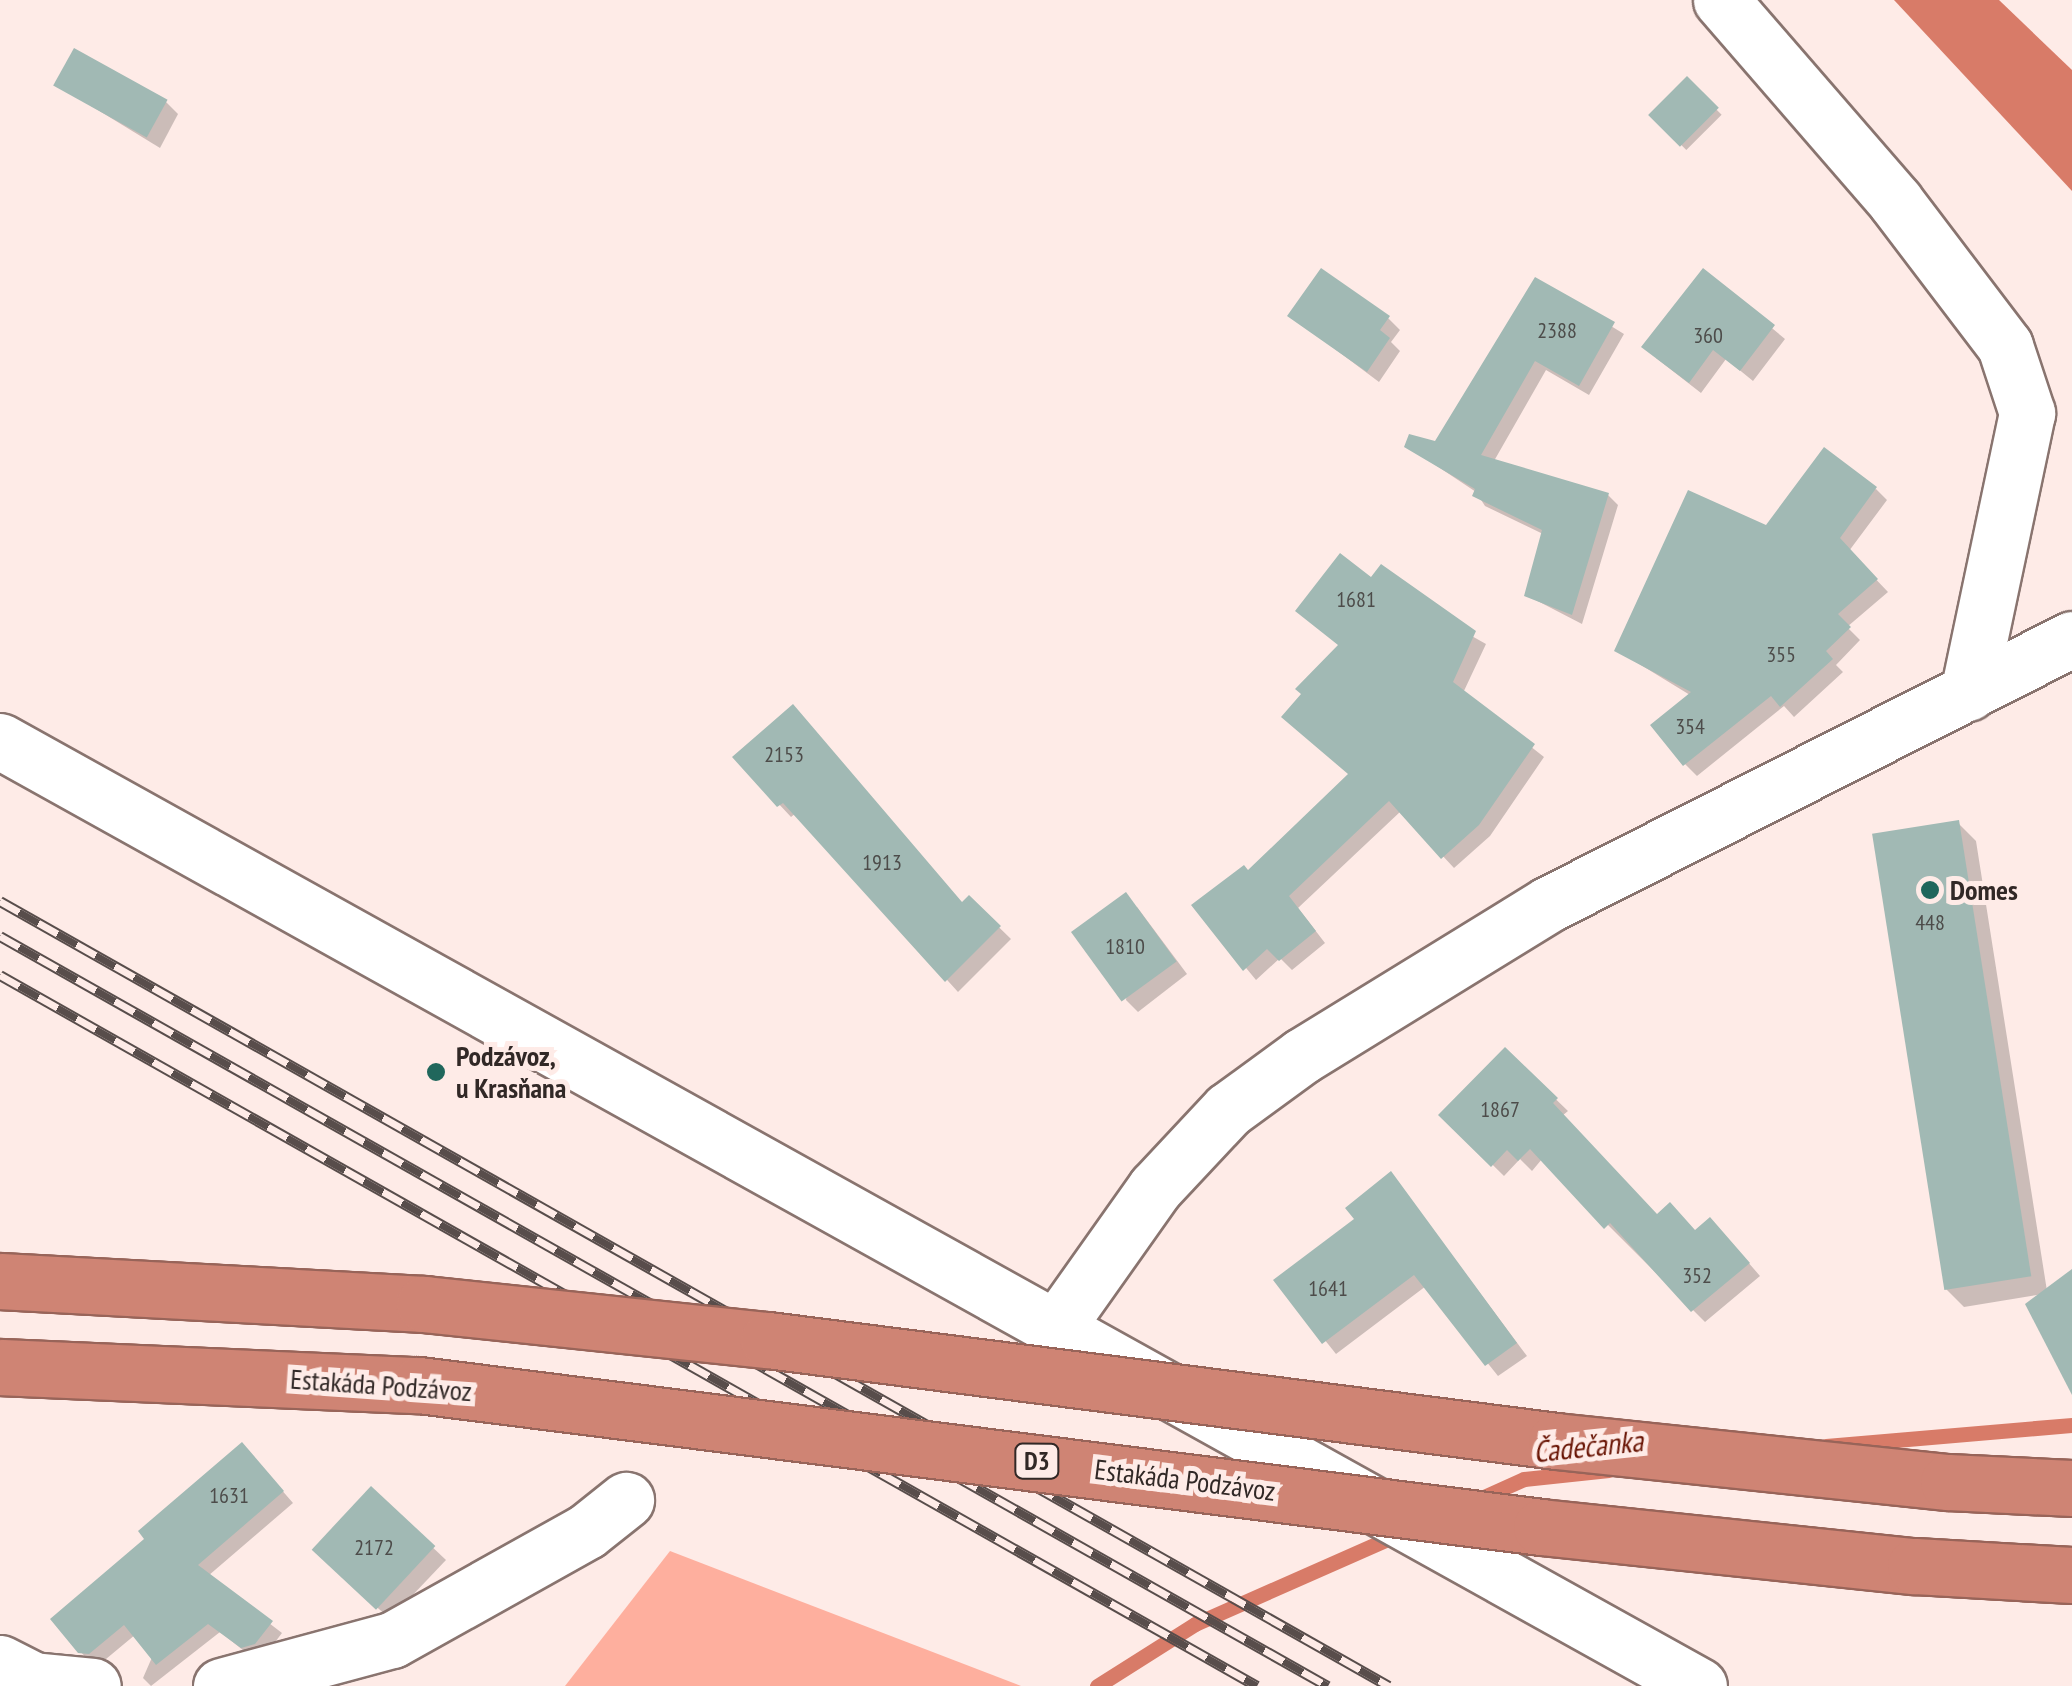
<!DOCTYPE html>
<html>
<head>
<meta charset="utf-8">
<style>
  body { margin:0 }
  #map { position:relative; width:2072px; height:1686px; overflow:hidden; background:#feebe7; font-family:"PT Sans Narrow",sans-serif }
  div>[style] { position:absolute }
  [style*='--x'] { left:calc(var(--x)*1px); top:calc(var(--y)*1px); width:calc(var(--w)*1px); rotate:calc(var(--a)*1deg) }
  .green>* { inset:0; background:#feaf9e }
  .water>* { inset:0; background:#d87b68 }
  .shadow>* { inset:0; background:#0003; transform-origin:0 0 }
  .stream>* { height:15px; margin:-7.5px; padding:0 7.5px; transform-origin:7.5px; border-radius:7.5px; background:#d87b68 }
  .building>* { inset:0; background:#a1b9b4; transform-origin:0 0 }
  .roads { filter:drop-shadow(2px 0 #89746f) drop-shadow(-2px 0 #89746f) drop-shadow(0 2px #89746f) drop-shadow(0 -2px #89746f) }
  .minor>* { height:55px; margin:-27.5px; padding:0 27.5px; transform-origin:27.5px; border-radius:27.5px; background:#fff }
  .rail>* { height:11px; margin-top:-5.5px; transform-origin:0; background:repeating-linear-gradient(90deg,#feebe7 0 22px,#584d4b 0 44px); box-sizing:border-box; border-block:2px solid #584d4b }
  .bridges { filter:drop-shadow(2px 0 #986459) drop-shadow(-2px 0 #986459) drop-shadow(0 2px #986459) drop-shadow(0 -2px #986459) }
  .highway-bridge>* { height:55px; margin:-27.5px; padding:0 27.5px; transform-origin:27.5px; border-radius:27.5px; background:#cf8474 }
  .dots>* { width:28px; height:28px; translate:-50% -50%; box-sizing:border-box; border:5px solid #feebe7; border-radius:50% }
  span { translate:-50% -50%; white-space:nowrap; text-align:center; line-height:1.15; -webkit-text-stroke:10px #feebe7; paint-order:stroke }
  .number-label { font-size:22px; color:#4d4c4a }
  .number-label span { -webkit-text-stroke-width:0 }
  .shield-label span { padding:2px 8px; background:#feebe7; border:2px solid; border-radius:8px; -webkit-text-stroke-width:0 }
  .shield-label { font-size:25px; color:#312826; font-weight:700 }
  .poi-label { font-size:28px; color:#312826; font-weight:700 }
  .left { translate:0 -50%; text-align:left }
  .street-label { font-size:28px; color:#312826 }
  .water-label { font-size:30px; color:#691505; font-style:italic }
</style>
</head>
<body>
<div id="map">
  <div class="green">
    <i style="clip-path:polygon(670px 1551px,1021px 1686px,565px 1686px)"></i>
  </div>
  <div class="water">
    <i style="clip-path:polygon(1894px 0,1999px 0,2072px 70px,2072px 191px)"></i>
  </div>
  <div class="shadow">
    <i style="left:1687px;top:80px;width:49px;height:50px;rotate:45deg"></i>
    <i style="clip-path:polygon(57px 85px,166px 102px,178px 114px,160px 148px)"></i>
    <i style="clip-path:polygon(1703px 271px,1785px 339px,1753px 381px,1726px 359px,1701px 393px,1656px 358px)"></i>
    <i style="clip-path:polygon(1536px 280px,1624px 334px,1589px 395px,1546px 370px,1494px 461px,1608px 495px,1618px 505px,1582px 624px,1526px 595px,1543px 534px,1485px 506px,1476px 492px,1407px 446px,1436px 444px)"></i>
    <i style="clip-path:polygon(1291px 316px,1388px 318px,1400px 330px,1391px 342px,1400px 351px,1379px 382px)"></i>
    <i style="clip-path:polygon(1876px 489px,1887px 500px,1849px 551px,1888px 592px,1847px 627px,1860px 640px,1836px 665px,1843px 672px,1794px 717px,1784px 706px,1697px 776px,1685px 764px,1690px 695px,1618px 651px,1767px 528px)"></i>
    <i style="clip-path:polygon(1372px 580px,1486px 644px,1463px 693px,1544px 757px,1490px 836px,1454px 868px,1401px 811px,1298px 908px,1325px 943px,1292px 970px,1280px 958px,1256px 980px,1195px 906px,1248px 873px,1350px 775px,1340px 646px,1298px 611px)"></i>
    <i style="clip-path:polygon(736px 758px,962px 905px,969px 898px,1011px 939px,958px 992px,796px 813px,791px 817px)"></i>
    <i style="clip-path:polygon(1958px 823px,1976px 841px,2047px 1291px,2072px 1274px,2072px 1390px,2043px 1294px,1964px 1307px,1946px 1289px)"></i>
    <i style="clip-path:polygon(1137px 907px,1187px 974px,1138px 1012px,1126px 1000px)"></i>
    <i style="clip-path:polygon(1505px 1050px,1568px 1111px,1562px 1116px,1657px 1217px,1696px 1232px,1722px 1232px,1760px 1276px,1705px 1322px,1542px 1159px,1532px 1171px,1520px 1159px,1504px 1176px,1442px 1115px)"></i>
    <i style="clip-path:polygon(1391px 1174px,1527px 1356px,1498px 1376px,1426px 1286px,1336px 1354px,1277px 1280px,1358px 1219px)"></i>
    <i style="clip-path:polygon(252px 1456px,293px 1503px,208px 1576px,282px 1633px,266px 1654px,253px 1658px,220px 1632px,151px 1686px,143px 1678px,177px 1600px,100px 1664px,91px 1663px,80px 1651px)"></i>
    <i style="clip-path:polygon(371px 1489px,446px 1560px,390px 1619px,327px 1562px)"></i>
  </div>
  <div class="stream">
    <i style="--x:1826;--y:1446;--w:247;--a:-4.9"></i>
    <i style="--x:1477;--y:1500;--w:51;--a:-24.1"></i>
    <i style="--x:1524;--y:1479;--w:85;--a:-6"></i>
    <i style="--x:1097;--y:1686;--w:116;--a:-32.3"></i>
    <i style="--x:1195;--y:1624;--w:225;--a:-23.8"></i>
  </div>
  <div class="building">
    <i style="left:74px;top:48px;width:107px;height:43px;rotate:29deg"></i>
    <i style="left:1687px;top:76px;width:45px;height:55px;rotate:45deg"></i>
    <i style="clip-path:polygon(1321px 268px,1390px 316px,1380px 330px,1390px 338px,1367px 372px,1287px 316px)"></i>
    <i style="clip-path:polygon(1703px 268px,1775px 325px,1740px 371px,1713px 350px,1689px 383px,1641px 347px)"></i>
    <i style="clip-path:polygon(1535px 277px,1615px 322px,1579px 386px,1535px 361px,1481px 455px,1609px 493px,1572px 615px,1524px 596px,1542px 530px,1472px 496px,1475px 489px,1404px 447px,1409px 434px,1435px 441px)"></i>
    <i style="clip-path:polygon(1824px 447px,1877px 487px,1840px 538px,1878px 579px,1838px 614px,1851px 627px,1826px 651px,1833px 659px,1780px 707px,1771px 696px,1683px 766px,1650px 725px,1691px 692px,1614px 651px,1688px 490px,1766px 525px)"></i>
    <i style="clip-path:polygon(1340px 553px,1371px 577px,1381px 564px,1476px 631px,1453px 682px,1535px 744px,1479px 825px,1441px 859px,1389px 801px,1289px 896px,1316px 931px,1279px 961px,1267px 949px,1243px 971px,1191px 905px,1244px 865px,1248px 870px,1348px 774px,1281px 717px,1301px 694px,1295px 689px,1338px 645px,1295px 611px)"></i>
    <i style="clip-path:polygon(793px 704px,962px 902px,969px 895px,1001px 926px,945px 982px,783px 803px,777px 807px,732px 757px)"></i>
    <i style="left:1959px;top:820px;width:462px;height:88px;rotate:81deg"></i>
    <i style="left:1126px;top:892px;width:86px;height:68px;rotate:54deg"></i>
    <i style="clip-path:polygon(1505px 1047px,1558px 1098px,1553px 1103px,1657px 1214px,1670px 1202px,1695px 1230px,1710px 1217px,1750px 1263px,1691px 1312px,1610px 1223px,1604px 1229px,1530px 1149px,1518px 1161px,1507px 1150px,1491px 1167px,1438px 1115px)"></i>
    <i style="clip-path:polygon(1391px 1171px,1517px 1343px,1485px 1366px,1414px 1275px,1322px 1344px,1273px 1280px,1354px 1219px,1345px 1208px)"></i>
    <i style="clip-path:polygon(2072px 1269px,2072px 1395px,2025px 1304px)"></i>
    <i style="clip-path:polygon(242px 1442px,284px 1491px,198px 1565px,273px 1621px,255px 1644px,241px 1648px,208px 1624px,156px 1665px,124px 1625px,89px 1654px,78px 1653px,50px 1619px,144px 1539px,138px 1531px)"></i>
    <i style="left:371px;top:1486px;width:88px;height:87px;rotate:43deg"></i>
  </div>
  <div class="roads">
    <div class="minor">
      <i style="--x:1721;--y:0;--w:266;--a:49.1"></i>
      <i style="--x:1895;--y:201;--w:182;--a:52.8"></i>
      <i style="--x:2005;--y:346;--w:71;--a:71.8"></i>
      <i style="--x:2027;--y:413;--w:286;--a:101.9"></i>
      <i style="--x:0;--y:741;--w:1944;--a:29.08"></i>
      <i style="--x:1058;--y:1325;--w:168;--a:-54.7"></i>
      <i style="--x:1155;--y:1188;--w:107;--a:-46.9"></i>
      <i style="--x:1228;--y:1110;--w:92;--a:-36.1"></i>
      <i style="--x:1302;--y:1056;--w:290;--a:-31.6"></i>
      <i style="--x:1549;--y:904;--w:586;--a:-26.87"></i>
      <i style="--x:0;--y:1663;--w:37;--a:27"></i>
      <i style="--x:33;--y:1680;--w:60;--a:5.7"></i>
      <i style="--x:221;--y:1686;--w:177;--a:-15.1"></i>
      <i style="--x:392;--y:1640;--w:223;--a:-29.2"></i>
      <i style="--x:587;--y:1531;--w:50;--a:-38.5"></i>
    </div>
  </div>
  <div class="rail">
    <i style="--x:0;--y:901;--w:1595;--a:29.47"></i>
    <i style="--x:0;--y:936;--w:1525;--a:29.46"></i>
    <i style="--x:0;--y:975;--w:1444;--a:29.49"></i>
  </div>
  <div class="bridges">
    <div class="highway-bridge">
      <i style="--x:0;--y:1281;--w:425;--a:3.1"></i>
      <i style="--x:424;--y:1304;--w:346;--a:6"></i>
      <i style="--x:768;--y:1340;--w:794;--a:7.3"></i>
      <i style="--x:1556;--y:1441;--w:394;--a:6"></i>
      <i style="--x:1948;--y:1482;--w:124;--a:2.8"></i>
      <i style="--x:0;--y:1367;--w:419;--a:2.5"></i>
      <i style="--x:419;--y:1385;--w:1131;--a:7.21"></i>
      <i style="--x:1541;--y:1527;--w:376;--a:6"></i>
      <i style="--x:1915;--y:1566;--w:157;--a:3.3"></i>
    </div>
  </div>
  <div class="dots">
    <i style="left:1930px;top:890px;background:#20675c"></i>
    <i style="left:436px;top:1072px;background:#20675c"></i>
  </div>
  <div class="number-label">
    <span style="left:1557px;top:331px">2388</span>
    <span style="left:1708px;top:336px">360</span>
    <span style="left:1356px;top:600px">1681</span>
    <span style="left:1781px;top:655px">355</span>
    <span style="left:1690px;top:727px">354</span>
    <span style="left:784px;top:755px">2153</span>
    <span style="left:882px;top:863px">1913</span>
    <span style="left:1930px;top:923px">448</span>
    <span style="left:1125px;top:947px">1810</span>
    <span style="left:1500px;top:1110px">1867</span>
    <span style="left:1697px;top:1276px">352</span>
    <span style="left:1328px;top:1289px">1641</span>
    <span style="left:229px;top:1496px">1631</span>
    <span style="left:374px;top:1548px">2172</span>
  </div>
  <div class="shield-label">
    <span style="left:1037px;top:1461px">D3</span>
  </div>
  <div class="poi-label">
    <span class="left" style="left:1950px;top:890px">Domes</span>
    <span class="left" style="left:456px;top:1072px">Podzávoz,<br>u Krasňana</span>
  </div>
  <div class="street-label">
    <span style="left:381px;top:1385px;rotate:4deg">Estakáda Podzávoz</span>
    <span style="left:1185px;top:1480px;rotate:7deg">Estakáda Podzávoz</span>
  </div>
  <div class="water-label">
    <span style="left:1588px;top:1446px;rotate:-6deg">Čadečanka</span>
  </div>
</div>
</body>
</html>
